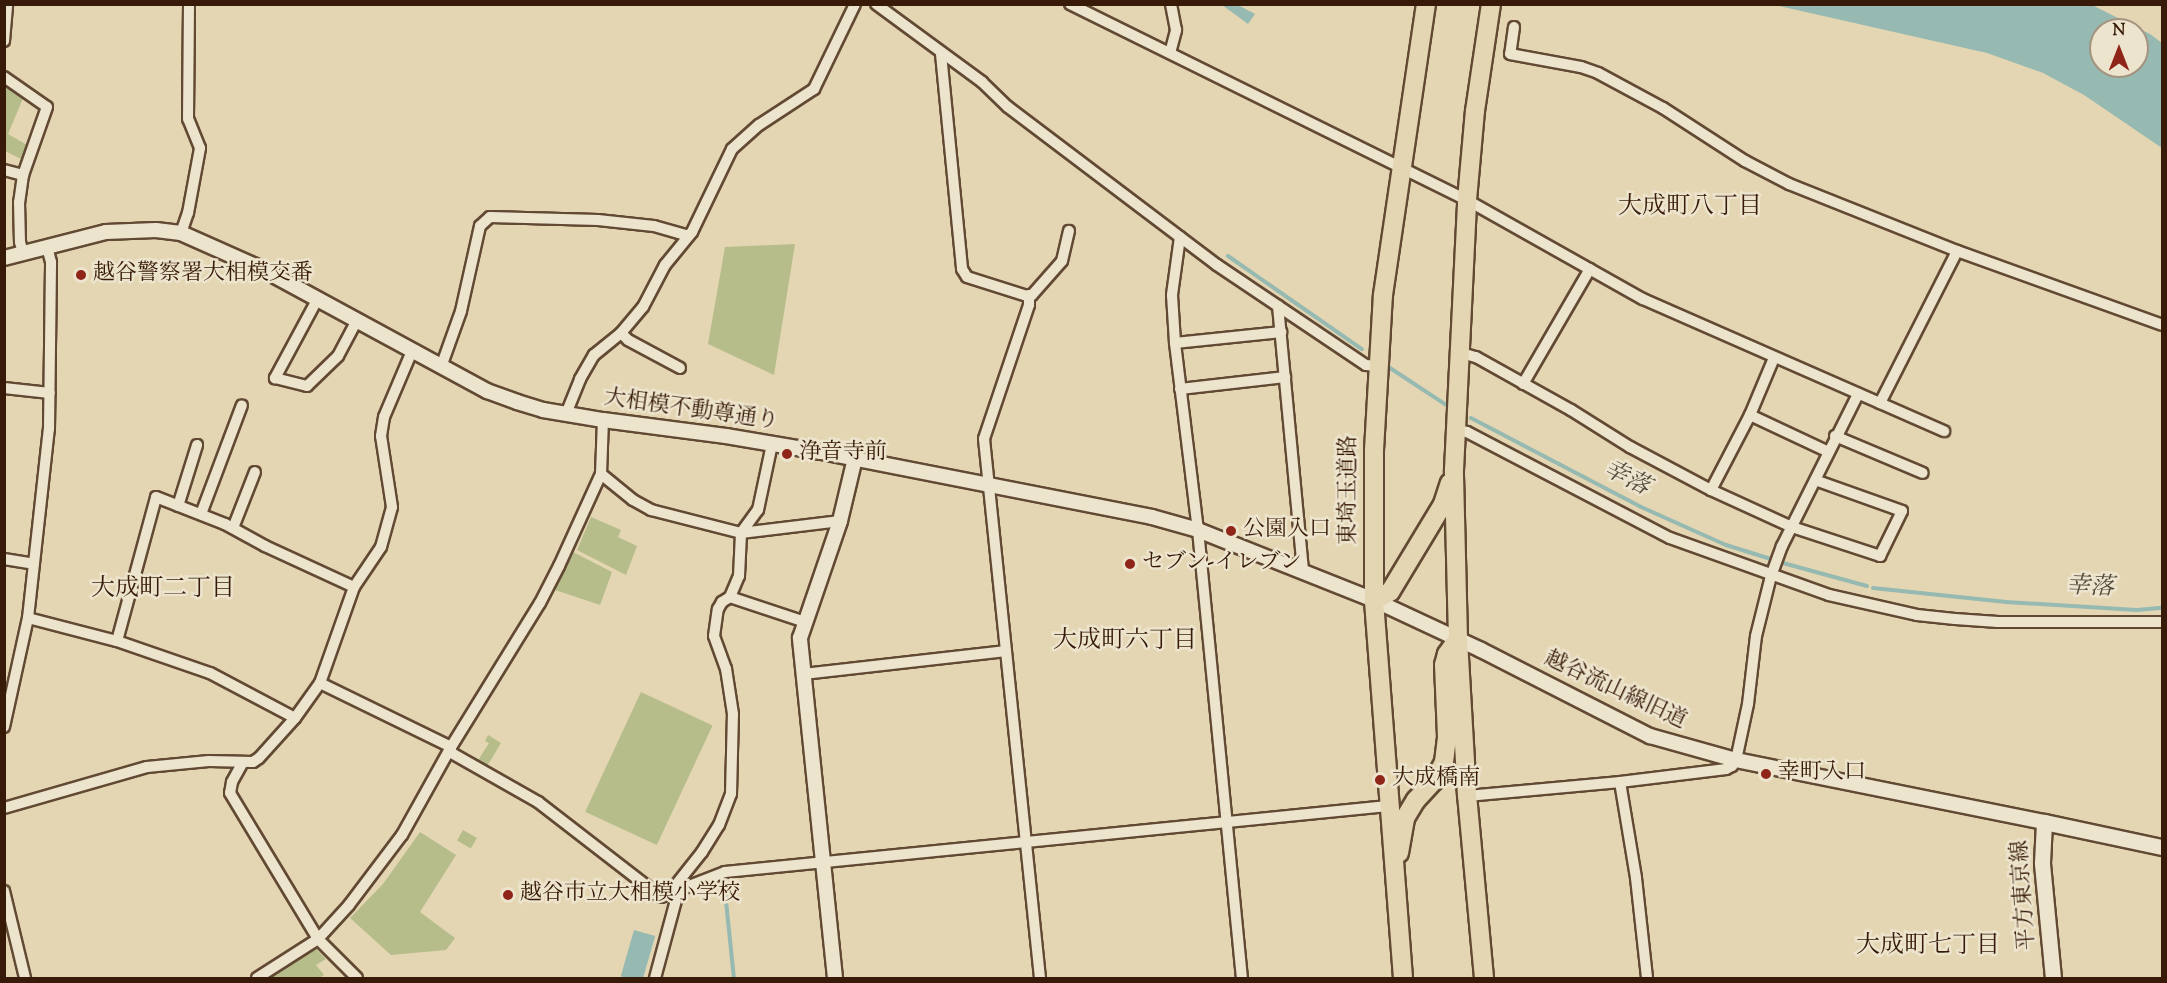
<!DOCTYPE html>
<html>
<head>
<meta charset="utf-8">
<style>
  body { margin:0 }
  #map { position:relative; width:2167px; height:983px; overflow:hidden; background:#e4d6b3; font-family:"Sorts Mill Goudy","Noto Serif JP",serif }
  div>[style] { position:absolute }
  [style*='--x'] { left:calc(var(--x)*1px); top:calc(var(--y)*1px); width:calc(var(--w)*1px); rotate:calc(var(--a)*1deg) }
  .green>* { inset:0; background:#b6bd8b; transform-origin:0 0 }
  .water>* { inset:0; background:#96b9b1; transform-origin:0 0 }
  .stream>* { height:4px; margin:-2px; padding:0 2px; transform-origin:2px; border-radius:2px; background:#96b9b1 }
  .roads { filter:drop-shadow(2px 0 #624933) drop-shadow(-2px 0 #624933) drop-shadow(0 2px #624933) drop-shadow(0 -2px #624933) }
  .minor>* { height:10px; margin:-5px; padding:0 5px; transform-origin:5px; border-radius:5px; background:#ede4ce }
  .tertiary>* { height:14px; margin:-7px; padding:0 7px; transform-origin:7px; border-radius:7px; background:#ede4ce }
  .secondary>* { height:15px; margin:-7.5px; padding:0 7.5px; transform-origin:7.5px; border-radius:7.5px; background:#ede4ce }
  .trunk>* { height:18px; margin:-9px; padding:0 9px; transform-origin:9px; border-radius:9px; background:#e4d6b3 }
  .dots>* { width:16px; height:16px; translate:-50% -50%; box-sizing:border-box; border:3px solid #ede4ce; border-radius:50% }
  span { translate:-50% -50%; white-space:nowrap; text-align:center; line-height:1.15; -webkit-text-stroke:5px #ede4ce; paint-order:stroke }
  .poi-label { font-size:22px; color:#371a08 }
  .left { translate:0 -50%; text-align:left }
  .street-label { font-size:22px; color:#371a08 }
  .neighbourhood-label { font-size:24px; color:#371a08 }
  .water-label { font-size:24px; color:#544a3b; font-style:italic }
  .frame { position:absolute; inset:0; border:6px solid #371a08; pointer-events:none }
  .north { position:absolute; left:2089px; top:18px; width:60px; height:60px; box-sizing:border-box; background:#ede4ce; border:2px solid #a4937f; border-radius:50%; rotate:0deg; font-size:16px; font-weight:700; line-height:24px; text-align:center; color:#371a08 }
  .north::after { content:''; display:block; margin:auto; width:21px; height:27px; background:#8f2418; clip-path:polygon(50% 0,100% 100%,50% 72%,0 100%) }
</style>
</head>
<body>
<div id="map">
  <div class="green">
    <i style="clip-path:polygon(7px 86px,24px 96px,8px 134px,27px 145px,21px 159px,5px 151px,4px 94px)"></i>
    <i style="clip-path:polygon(795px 244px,774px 375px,708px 344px,725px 247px)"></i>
    <i style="clip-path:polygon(591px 517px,621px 530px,618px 537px,637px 546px,626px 575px,577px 550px)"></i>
    <i style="clip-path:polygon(573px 552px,612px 572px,600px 605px,555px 590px)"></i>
    <i style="left:641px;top:692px;width:79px;height:132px;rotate:25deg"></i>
    <i style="clip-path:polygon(488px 735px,501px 743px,486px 768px,477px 762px,489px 743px,485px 741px)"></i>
    <i style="left:463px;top:830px;width:16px;height:12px;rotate:30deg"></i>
    <i style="clip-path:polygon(420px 832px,456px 855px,420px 912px,455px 938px,446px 950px,391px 955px,350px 918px,383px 884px)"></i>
    <i style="clip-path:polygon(316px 949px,326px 959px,316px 965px,324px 975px,319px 978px,274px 978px,271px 976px)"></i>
  </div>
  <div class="water">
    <i style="clip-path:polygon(1222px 5px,1238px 5px,1255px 14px,1248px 24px)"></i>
    <i style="clip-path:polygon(evenodd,1775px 5px,2092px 5px,2150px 34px,2162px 43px,2162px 148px,2084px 95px,2043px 73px,1987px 53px,1775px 5px,2101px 30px,2137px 30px,2137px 66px,2101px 66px,2101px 30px)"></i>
    <i style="left:634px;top:930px;width:22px;height:48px;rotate:16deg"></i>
  </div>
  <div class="stream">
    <i style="--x:1228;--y:256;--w:163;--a:34.8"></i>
    <i style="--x:1387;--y:366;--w:73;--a:33.3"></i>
    <i style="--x:1471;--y:418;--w:192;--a:27.6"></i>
    <i style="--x:1641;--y:507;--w:93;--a:24.1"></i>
    <i style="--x:1726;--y:545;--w:47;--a:17.3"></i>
    <i style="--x:1783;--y:563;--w:87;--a:15.3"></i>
    <i style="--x:1873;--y:588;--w:134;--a:6"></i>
    <i style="--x:2006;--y:602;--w:131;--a:3.5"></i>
    <i style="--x:2137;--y:610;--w:25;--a:-5"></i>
    <i style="--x:724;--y:882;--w:97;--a:84.1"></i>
  </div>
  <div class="roads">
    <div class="minor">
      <i style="--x:876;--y:4;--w:132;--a:36.3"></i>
      <i style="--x:982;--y:82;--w:36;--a:44"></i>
      <i style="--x:1008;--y:107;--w:262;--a:37.1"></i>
      <i style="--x:1217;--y:265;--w:179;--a:33.9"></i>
      <i style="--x:1366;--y:365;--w:11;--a:5"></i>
      <i style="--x:1070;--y:4;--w:443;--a:26.3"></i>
      <i style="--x:1467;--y:200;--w:202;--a:29.4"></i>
      <i style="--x:1643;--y:299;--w:329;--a:23.7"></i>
      <i style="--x:1514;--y:27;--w:27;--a:98"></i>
      <i style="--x:1510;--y:54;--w:72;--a:10.4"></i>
      <i style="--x:1581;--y:67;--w:18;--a:19"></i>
      <i style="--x:1598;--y:73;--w:74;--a:28.3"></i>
      <i style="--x:1663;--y:108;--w:98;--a:32.9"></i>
      <i style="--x:1745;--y:161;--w:50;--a:27.6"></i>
      <i style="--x:1789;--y:184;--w:181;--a:21.7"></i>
      <i style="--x:1957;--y:251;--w:218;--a:19.8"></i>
      <i style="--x:4;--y:41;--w:37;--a:-85"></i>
      <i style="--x:1170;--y:53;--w:24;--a:-75"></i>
      <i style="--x:1176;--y:30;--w:26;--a:-101"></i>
      <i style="--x:941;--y:54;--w:216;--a:84.4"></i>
      <i style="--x:962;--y:269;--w:9;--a:58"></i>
      <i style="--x:967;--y:277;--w:63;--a:17.6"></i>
      <i style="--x:1027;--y:296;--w:5;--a:-11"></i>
      <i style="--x:1032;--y:295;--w:45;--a:-48.6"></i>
      <i style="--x:1062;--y:261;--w:31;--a:-77"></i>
      <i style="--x:4;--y:77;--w:52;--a:34.9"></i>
      <i style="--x:47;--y:107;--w:72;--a:109.4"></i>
      <i style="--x:23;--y:175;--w:27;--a:98"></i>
      <i style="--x:19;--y:202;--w:40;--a:88.6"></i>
      <i style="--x:20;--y:242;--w:11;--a:75"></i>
      <i style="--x:4;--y:170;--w:20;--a:15"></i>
      <i style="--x:181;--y:233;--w:21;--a:-71"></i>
      <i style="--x:188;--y:213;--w:66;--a:-79.5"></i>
      <i style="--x:200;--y:148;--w:31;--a:-112"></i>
      <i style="--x:188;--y:119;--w:115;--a:-89.5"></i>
      <i style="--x:1180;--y:237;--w:59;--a:97.9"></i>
      <i style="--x:1172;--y:295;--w:48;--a:86.4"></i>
      <i style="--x:1175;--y:343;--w:188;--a:83"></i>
      <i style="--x:1198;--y:530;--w:450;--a:84.4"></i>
      <i style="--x:1029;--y:295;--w:10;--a:90"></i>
      <i style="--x:1029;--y:305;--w:141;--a:108.6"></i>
      <i style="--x:984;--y:439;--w:542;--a:84.07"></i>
      <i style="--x:317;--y:300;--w:89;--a:118.3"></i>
      <i style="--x:275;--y:378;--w:33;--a:14"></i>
      <i style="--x:307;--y:386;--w:43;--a:-44.1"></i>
      <i style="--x:338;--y:356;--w:40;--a:-62"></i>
      <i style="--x:1278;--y:306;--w:266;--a:84.6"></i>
      <i style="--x:621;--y:333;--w:10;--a:45"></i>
      <i style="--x:628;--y:340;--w:59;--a:28.3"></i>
      <i style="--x:1175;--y:343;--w:107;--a:-5.9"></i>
      <i style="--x:1458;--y:352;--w:19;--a:16"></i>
      <i style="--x:1476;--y:357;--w:109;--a:29.2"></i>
      <i style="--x:1571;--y:410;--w:70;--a:32.1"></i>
      <i style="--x:1630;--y:447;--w:92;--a:28"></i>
      <i style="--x:1711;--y:490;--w:89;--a:24.6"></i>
      <i style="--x:1792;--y:527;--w:93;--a:18.2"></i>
      <i style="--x:1880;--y:556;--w:50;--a:-63.9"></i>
      <i style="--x:1902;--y:511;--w:92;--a:-160.4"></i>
      <i style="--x:441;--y:367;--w:59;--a:-70.3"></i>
      <i style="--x:461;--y:311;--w:87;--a:-77.4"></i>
      <i style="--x:480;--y:226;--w:13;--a:-42"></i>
      <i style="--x:490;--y:217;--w:108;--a:1.6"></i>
      <i style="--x:598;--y:220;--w:56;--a:6.1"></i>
      <i style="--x:654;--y:226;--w:36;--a:16"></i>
      <i style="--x:1523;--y:384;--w:133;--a:-59.8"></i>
      <i style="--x:4;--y:388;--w:46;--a:6.2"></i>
      <i style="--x:1180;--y:389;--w:106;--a:-6.5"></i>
      <i style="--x:1880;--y:403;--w:170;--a:-63.1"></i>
      <i style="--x:566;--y:414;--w:38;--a:-68"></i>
      <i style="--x:580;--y:379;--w:28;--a:-60"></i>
      <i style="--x:594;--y:355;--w:35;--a:-39"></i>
      <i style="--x:621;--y:333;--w:34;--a:-50"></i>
      <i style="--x:643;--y:307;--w:47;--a:-62.4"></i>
      <i style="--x:665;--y:265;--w:43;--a:-50.7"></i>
      <i style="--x:692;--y:232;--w:92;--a:-64.3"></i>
      <i style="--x:732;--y:149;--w:36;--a:-42"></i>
      <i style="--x:759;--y:125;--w:66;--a:-33.2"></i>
      <i style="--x:814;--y:89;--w:94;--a:-64.2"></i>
      <i style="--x:1750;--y:415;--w:87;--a:25.1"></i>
      <i style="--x:1455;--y:429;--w:12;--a:14"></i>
      <i style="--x:1467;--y:432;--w:229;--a:27.6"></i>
      <i style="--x:1670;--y:538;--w:169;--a:19.7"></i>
      <i style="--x:1829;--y:595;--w:90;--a:12.8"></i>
      <i style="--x:1917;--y:615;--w:38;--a:6"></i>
      <i style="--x:1955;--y:619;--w:43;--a:4"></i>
      <i style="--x:1998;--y:622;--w:164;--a:0"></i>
      <i style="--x:1835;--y:436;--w:95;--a:22.8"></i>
      <i style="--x:601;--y:474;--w:41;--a:39.1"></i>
      <i style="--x:633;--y:500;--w:21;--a:29"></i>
      <i style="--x:651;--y:510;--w:93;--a:14.3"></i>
      <i style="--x:741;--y:533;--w:100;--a:-6.9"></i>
      <i style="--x:1711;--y:490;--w:85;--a:-62.5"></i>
      <i style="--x:1750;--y:415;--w:62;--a:-67.2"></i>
      <i style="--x:178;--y:506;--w:64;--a:-72.7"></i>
      <i style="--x:201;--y:514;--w:116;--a:-69.4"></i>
      <i style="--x:233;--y:528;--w:60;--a:-68.6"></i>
      <i style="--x:4;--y:559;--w:30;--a:9"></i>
      <i style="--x:730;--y:597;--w:79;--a:18.4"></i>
      <i style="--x:28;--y:618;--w:92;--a:14.5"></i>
      <i style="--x:117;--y:641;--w:98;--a:19"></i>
      <i style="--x:210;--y:673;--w:96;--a:27.9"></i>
      <i style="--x:117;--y:641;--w:149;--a:-74.8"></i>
      <i style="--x:156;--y:497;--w:74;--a:21.4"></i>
      <i style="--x:225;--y:524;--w:46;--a:28.8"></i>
      <i style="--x:265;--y:546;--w:98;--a:24.7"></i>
      <i style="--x:804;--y:674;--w:203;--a:-6.5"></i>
      <i style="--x:320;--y:683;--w:146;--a:26"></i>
      <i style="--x:4;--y:727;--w:112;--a:-77.6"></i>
      <i style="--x:28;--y:618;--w:190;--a:-83.7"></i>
      <i style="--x:49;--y:429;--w:167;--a:-89.3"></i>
      <i style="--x:51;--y:262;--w:16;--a:-105"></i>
      <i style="--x:450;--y:752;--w:101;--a:29.6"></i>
      <i style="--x:538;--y:802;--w:155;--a:37.7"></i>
      <i style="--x:661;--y:897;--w:69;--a:-21.3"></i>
      <i style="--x:725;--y:872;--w:666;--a:-5.68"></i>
      <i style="--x:243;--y:762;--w:23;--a:119"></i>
      <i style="--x:232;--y:782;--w:11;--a:100"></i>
      <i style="--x:230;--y:793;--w:170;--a:58.9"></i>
      <i style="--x:318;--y:939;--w:55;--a:45"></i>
      <i style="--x:1620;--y:782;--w:97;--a:80.5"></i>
      <i style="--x:1636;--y:878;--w:101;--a:83.7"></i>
      <i style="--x:1467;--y:796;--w:154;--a:-5.2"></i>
      <i style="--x:1620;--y:782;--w:107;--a:-7"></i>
      <i style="--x:1726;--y:769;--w:7;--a:-27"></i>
      <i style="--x:1732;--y:766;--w:7;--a:-56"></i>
      <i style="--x:1736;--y:760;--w:57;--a:-77.9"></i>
      <i style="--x:1748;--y:704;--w:68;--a:-83.3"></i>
      <i style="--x:1756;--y:636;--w:62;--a:-76"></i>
      <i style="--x:1771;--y:576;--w:32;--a:-70"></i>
      <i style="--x:1782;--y:546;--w:170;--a:-63.4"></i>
      <i style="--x:4;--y:808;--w:149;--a:-16"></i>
      <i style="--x:147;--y:767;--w:62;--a:-5.5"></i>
      <i style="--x:209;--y:761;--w:44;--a:1.3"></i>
      <i style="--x:253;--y:762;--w:7;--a:-34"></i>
      <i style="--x:259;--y:758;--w:54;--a:-48"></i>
      <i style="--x:295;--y:718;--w:43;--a:-54.5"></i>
      <i style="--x:320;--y:683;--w:102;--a:-70.5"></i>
      <i style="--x:354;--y:587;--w:48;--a:-56"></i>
      <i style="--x:381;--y:547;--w:41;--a:-74.6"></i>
      <i style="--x:392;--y:507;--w:72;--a:-98.8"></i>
      <i style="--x:381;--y:436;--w:19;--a:-81"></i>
      <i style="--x:384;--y:417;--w:72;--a:-67"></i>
      <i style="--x:4;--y:891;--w:89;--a:76.4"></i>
      <i style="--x:671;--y:891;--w:50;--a:-51.5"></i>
      <i style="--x:702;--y:852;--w:32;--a:-58"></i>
      <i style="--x:719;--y:825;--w:33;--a:-69"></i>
      <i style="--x:731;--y:794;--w:80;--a:-88.6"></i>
      <i style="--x:733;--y:714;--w:46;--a:-98.8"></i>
      <i style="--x:726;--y:669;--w:35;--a:-110"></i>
      <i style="--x:714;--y:636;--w:27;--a:-82"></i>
      <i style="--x:718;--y:609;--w:8;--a:-60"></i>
      <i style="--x:722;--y:602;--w:9;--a:-32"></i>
      <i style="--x:730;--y:597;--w:23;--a:-67"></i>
      <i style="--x:739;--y:576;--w:43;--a:-87.3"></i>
      <i style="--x:741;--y:533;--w:29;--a:-54"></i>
      <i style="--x:758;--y:510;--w:67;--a:-78"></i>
      <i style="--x:257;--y:978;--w:72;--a:-32.6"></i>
      <i style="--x:318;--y:939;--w:46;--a:-47.6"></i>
      <i style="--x:349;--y:905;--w:88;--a:-52.9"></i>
      <i style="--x:402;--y:835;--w:101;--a:-60.9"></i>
      <i style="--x:451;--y:747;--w:169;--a:-58.3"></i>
      <i style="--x:540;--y:603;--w:42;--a:-62.8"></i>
      <i style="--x:559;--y:566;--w:101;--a:-65.5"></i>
      <i style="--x:601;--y:474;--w:54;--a:-87.9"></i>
      <i style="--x:655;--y:978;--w:92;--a:-74.9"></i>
    </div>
    <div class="tertiary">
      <i style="--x:4;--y:258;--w:105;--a:-14.3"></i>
      <i style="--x:106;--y:232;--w:50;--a:-2.3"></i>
      <i style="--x:156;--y:230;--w:25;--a:7"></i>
      <i style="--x:181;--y:233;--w:91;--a:24"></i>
      <i style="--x:264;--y:270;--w:254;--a:28.5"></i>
      <i style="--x:487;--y:391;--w:32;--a:20"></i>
      <i style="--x:517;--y:402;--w:27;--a:17"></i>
      <i style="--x:543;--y:410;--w:61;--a:9.5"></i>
      <i style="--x:603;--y:420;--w:124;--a:7.4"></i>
      <i style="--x:726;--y:436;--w:96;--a:9.6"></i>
      <i style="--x:821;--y:452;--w:337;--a:11.1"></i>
      <i style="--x:1152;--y:517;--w:48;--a:15.8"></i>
      <i style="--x:1198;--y:530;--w:189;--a:21.7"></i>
      <i style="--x:1374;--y:600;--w:118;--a:25"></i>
      <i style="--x:1481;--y:650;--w:190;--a:27"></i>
      <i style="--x:1650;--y:736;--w:89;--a:15.6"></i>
      <i style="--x:1736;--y:760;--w:314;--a:11.4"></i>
      <i style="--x:835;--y:978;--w:342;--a:-95.9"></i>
      <i style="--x:800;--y:638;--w:124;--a:-71.1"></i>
      <i style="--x:840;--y:521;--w:65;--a:-76.6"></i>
    </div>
    <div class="secondary">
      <i style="--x:2053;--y:978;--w:116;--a:-95.5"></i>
      <i style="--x:2042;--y:863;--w:41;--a:-87.2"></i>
      <i style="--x:2044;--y:822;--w:121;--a:12"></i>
    </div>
    <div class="trunk">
      <i style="--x:1374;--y:600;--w:18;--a:-27"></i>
      <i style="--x:1390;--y:592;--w:103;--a:-58.9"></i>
      <i style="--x:1443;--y:504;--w:22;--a:-72"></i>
      <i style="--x:1399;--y:853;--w:36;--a:-80"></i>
      <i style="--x:1405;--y:818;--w:21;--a:-59"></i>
      <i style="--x:1416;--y:800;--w:26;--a:-47"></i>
      <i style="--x:1434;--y:781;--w:21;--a:-62"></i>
      <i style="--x:1444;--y:762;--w:26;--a:-83"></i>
      <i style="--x:1447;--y:736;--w:71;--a:-92.4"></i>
      <i style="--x:1444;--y:665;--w:11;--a:-75"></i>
      <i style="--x:1447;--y:654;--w:19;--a:-54"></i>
      <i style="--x:1403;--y:978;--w:379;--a:-94.4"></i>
      <i style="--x:1374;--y:600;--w:150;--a:-90"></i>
      <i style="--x:1374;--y:450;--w:155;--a:-86.7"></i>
      <i style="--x:1383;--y:295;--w:294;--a:-81.6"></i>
      <i style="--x:1484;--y:978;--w:183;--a:-95.3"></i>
      <i style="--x:1467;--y:796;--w:157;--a:-93.3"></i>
      <i style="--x:1458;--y:639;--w:169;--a:-91.4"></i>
      <i style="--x:1454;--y:470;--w:270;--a:-87.2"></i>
      <i style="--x:1467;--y:200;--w:89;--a:-84.9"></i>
      <i style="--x:1475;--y:111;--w:108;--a:-81.5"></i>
    </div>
  </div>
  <div class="dots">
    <i style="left:81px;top:275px;background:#8f2418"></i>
    <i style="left:787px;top:454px;background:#8f2418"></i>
    <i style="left:1231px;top:531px;background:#8f2418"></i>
    <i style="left:1130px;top:564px;background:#8f2418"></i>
    <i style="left:1766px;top:774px;background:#8f2418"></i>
    <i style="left:1380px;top:780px;background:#8f2418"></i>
    <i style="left:508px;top:895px;background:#8f2418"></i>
  </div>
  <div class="poi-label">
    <span class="left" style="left:93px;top:275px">越谷警察署大相模交番</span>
    <span class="left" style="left:799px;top:454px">浄音寺前</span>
    <span class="left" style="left:1243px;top:531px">公園入口</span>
    <span class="left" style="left:1142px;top:564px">セブン-イレブン</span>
    <span class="left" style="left:1778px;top:774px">幸町入口</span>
    <span class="left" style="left:1392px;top:780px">大成橋南</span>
    <span class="left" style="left:520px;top:895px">越谷市立大相模小学校</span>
  </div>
  <div class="street-label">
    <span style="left:691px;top:411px;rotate:8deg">大相模不動尊通り</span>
    <span style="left:1350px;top:490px;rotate:-90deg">東埼玉道路</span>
    <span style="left:1615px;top:691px;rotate:25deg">越谷流山線旧道</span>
    <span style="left:2025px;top:895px;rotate:-94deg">平方東京線</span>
  </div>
  <div class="neighbourhood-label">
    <span style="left:1690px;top:208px">大成町八丁目</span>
    <span style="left:163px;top:590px">大成町二丁目</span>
    <span style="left:1125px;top:642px">大成町六丁目</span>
    <span style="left:1928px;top:947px">大成町七丁目</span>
  </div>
  <div class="water-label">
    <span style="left:1626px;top:479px;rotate:27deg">幸落</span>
    <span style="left:2090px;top:588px;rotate:2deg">幸落</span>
  </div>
  <div class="frame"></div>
  <div class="north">N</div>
</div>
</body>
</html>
